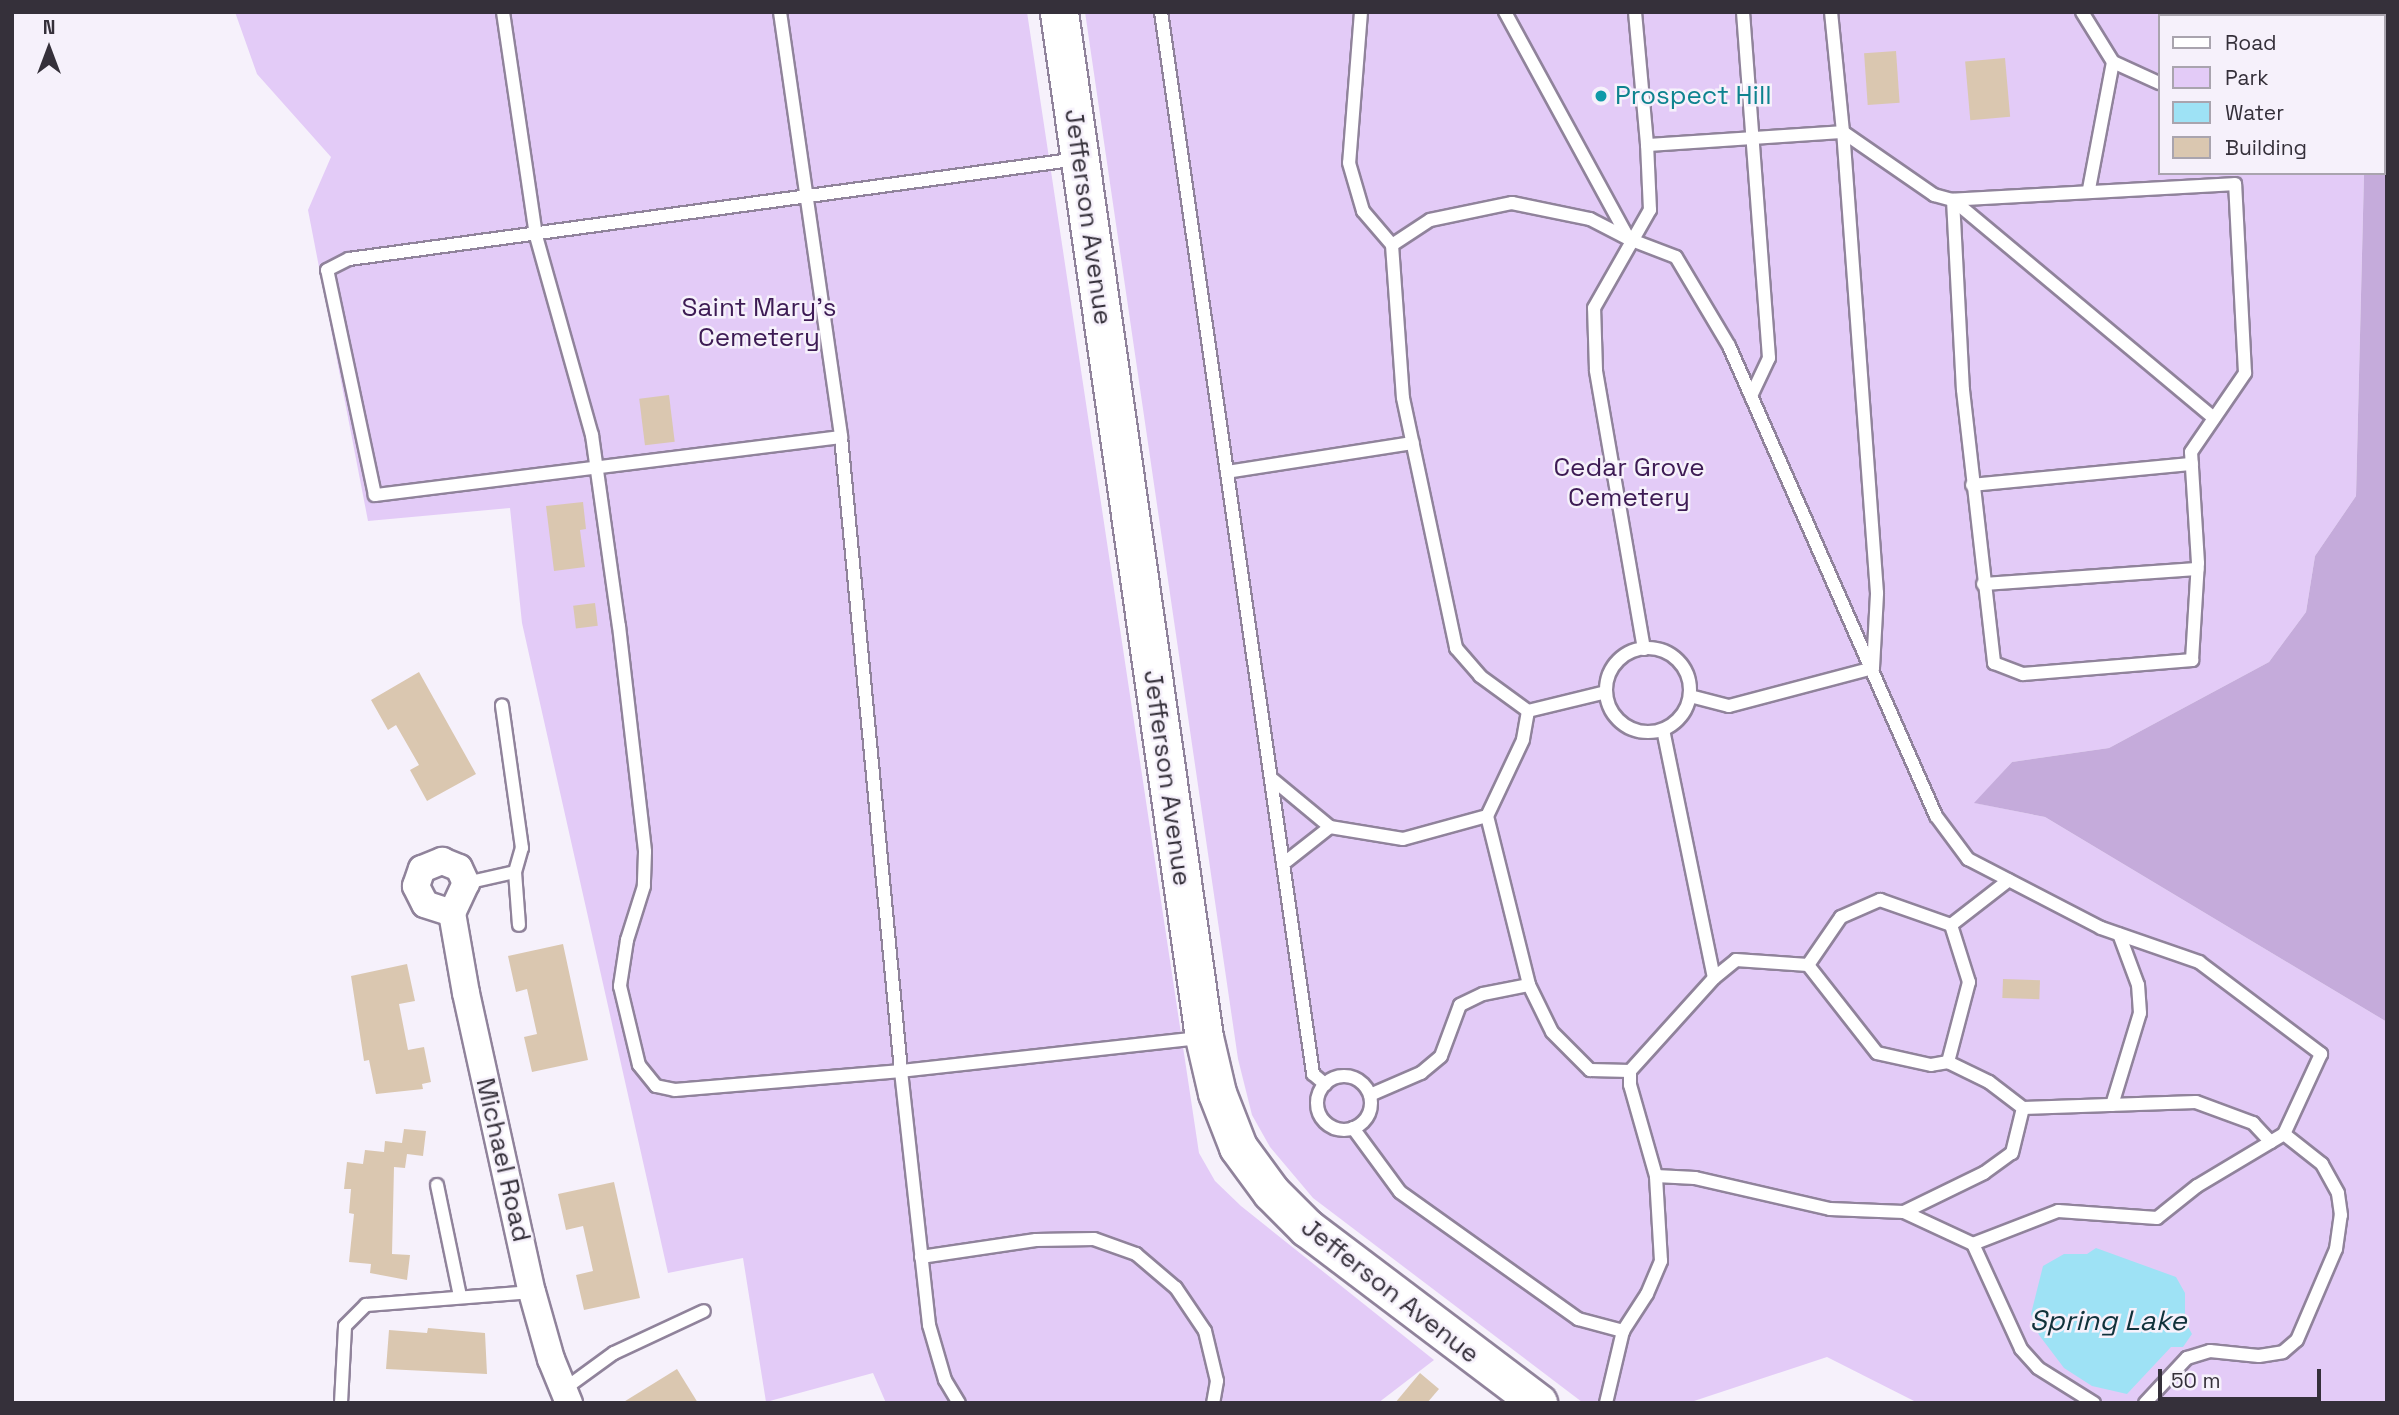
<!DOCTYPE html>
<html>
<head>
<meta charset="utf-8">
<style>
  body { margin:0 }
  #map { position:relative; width:2399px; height:1415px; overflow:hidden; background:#f6f1fb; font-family:"Space Grotesk",sans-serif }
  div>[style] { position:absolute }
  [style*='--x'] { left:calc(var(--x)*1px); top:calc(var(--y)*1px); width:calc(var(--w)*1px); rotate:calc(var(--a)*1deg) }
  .green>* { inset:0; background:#e3cbf7 }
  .forest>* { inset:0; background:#c5abdb }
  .water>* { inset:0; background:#9ee2f5 }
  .building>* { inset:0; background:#dac7b0; transform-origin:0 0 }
  .roads { filter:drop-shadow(2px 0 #90839b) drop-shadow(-2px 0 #90839b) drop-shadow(0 2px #90839b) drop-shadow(0 -2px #90839b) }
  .lane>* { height:12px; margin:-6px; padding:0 6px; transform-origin:6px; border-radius:6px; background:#fff }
  .lane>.ring { margin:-6px; padding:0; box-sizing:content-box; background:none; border:12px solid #fff; border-radius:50% }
  .street>* { height:26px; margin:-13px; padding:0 13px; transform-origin:13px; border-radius:13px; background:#fff }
  .secondary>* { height:37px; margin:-18.5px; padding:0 18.5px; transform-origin:18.5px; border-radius:18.5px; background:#fff }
  .dots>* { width:19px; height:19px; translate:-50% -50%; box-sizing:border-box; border:4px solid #f6f1fb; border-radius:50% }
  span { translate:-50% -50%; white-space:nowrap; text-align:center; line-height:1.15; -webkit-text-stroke:5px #f6f1fb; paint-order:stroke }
  .culture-label { font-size:26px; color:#0d838f }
  .left { translate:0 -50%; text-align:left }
  .street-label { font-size:26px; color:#35303a }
  .park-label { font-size:26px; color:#3d1b54 }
  .water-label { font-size:28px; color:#11323b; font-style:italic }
  .frame { position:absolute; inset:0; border:14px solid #35303a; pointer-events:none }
  .legend { position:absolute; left:2158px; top:14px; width:228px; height:161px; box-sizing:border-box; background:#f6f1fb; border:2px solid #a9a4ae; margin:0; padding:9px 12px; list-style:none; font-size:21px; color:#35303a }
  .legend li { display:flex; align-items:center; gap:14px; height:35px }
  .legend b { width:35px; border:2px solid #a9a4ae }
  .north { position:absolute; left:14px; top:14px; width:70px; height:70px; -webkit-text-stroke:5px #f6f1fb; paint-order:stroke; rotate:0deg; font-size:19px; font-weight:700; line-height:28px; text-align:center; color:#35303a }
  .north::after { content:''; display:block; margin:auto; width:24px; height:32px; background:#35303a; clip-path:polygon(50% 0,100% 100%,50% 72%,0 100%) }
  .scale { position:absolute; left:2158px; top:1369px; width:163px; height:32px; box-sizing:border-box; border:4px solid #35303a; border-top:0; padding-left:9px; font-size:21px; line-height:24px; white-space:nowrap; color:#35303a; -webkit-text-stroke:5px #f6f1fb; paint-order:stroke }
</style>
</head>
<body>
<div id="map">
  <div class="green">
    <i style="clip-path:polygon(235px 12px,1027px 12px,1199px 1153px,1215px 1181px,1241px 1206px,1434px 1360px,1378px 1403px,886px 1403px,873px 1373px,766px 1402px,743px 1258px,668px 1273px,522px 623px,510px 508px,368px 521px,308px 210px,331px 157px,257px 74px)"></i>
    <i style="clip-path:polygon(1085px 12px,2387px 12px,2383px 152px,2383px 16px,2159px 16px,2159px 173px,2364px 173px,2356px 496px,2315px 556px,2306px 612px,2269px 662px,2109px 748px,2012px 762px,1975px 803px,2045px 817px,2387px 1022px,2387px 1403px,1918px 1403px,1827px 1357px,1688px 1403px,1582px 1402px,1313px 1198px,1270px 1147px,1252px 1115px,1238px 1059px)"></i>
  </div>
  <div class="forest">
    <i style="clip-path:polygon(2387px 149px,2387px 1022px,2045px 817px,1974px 803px,2012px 762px,2109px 748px,2269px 662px,2306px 612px,2315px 556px,2356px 496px,2364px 174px,2383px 173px)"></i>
  </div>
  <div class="water">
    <i style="clip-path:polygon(2096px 1248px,2176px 1277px,2185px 1293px,2185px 1321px,2192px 1334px,2183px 1347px,2171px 1347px,2127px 1394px,2092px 1386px,2064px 1368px,2039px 1335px,2031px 1314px,2043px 1266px,2064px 1254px,2087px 1254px)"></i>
  </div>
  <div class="building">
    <i style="left:1896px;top:51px;width:52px;height:32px;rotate:86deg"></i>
    <i style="left:2005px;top:58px;width:59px;height:40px;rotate:85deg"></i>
    <i style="left:669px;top:395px;width:47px;height:30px;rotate:83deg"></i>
    <i style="clip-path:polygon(583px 502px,586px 529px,580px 530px,585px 567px,554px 571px,546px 506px)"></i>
    <i style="left:595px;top:603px;width:23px;height:22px;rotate:83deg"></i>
    <i style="clip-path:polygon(419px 672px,476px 774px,427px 801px,410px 770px,419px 765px,396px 725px,388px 730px,371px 700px)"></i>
    <i style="clip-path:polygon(563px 944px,588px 1060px,532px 1072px,524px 1037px,537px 1034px,527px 989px,516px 992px,508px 956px)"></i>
    <i style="clip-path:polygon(407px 964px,415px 1001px,399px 1004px,408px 1050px,424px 1047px,431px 1082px,422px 1084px,423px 1089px,376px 1094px,369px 1060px,364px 1061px,351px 976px)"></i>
    <i style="left:2003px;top:979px;width:37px;height:19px;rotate:2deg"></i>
    <i style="clip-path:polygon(404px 1129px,426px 1131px,423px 1156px,407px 1154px,405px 1168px,394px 1167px,392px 1254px,410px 1255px,407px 1280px,370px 1273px,371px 1264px,349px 1262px,354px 1214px,349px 1213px,351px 1189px,344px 1189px,347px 1162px,363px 1164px,365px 1150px,384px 1152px,385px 1141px,402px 1143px)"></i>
    <i style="clip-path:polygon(614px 1182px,640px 1298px,584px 1310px,576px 1275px,593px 1271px,583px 1226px,566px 1230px,558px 1194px)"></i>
    <i style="clip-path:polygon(428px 1328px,485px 1333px,487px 1374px,386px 1369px,389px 1330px,427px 1333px)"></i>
    <i style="clip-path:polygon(677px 1369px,698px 1403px,622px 1403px)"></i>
    <i style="clip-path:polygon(1420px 1373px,1439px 1389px,1427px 1403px,1395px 1403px)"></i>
  </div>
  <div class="roads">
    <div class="lane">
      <i style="--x:503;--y:12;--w:226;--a:81.6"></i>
      <i style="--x:536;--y:236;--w:207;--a:74.3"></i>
      <i style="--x:592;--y:435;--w:193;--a:82"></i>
      <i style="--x:619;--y:626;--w:227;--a:83.4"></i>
      <i style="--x:645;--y:852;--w:34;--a:92"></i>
      <i style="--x:644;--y:886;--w:57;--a:107.5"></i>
      <i style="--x:627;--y:940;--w:47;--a:98.7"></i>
      <i style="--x:620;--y:986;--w:81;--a:76.5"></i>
      <i style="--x:639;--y:1065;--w:27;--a:51"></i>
      <i style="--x:656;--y:1086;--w:19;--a:12"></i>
      <i style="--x:675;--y:1090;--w:227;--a:-4.8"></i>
      <i style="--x:901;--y:1071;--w:256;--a:83.7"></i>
      <i style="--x:929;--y:1325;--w:57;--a:73.8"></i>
      <i style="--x:945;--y:1380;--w:27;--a:59"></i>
      <i style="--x:780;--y:12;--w:429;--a:81.8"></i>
      <i style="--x:841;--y:437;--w:637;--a:84.59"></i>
      <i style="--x:901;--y:1071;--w:301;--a:-6.3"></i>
      <i style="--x:1161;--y:12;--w:1073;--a:81.85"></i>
      <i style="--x:1313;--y:1074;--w:16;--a:40"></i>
      <i style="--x:1361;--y:12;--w:151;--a:94.5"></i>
      <i style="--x:1349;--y:163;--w:50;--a:73.7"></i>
      <i style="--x:1363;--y:211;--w:45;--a:49.5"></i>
      <i style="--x:1392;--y:245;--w:153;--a:85.9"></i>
      <i style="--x:1403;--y:398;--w:256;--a:78"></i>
      <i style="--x:1456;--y:648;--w:37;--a:49"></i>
      <i style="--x:1480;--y:676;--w:59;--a:36.1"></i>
      <i style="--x:1528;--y:711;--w:80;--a:-13.7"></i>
      <i style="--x:1505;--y:12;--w:259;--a:61.4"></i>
      <i style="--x:1629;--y:239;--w:50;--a:21"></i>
      <i style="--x:1676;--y:257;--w:104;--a:59.2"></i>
      <i style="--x:1729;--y:346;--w:514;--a:66.23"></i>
      <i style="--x:1936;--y:816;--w:54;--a:53.3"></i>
      <i style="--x:1968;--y:859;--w:150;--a:27.4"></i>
      <i style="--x:2101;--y:928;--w:104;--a:19.1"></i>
      <i style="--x:2199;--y:962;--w:153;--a:37"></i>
      <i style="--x:2321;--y:1054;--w:88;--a:114.8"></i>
      <i style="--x:2284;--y:1134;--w:101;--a:149.1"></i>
      <i style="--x:2197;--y:1186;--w:51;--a:141.3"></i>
      <i style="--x:2157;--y:1218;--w:99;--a:-176"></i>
      <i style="--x:2058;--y:1211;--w:91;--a:158.8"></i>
      <i style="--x:1973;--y:1244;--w:76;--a:-155.1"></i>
      <i style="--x:1904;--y:1212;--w:74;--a:-177.7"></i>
      <i style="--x:1830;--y:1209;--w:139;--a:-167.1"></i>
      <i style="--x:1695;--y:1178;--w:39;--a:-177"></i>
      <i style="--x:1656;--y:1176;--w:95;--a:-105.9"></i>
      <i style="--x:1630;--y:1085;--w:14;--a:-90"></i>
      <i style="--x:1630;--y:1071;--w:125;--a:-47.9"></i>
      <i style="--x:1714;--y:978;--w:253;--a:-101.6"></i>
      <i style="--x:1635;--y:12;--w:134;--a:84.8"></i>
      <i style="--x:1647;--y:145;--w:196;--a:-3.8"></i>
      <i style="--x:1843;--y:132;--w:121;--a:-95.7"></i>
      <i style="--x:1743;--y:12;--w:347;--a:85.7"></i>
      <i style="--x:1769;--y:358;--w:42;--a:115.3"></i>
      <i style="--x:2082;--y:12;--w:59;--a:58.2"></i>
      <i style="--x:2113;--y:62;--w:51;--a:24.5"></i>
      <i style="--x:2317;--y:16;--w:8;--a:-30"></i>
      <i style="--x:2089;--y:189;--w:129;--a:-79.3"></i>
      <i style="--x:1953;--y:200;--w:340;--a:39.9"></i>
      <i style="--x:1392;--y:245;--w:45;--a:-33.3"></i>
      <i style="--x:1430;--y:220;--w:84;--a:-11.7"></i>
      <i style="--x:1512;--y:203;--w:80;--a:11.6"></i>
      <i style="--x:1590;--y:219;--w:44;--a:27.1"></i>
      <i style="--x:841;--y:437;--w:470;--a:172.9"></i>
      <i style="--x:375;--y:495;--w:230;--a:-102"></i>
      <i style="--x:327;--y:270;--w:25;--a:-27"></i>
      <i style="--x:349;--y:259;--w:736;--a:-7.81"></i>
      <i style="--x:1227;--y:472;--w:188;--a:-8.9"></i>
      <i style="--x:1972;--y:485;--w:221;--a:-5.5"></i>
      <i style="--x:1983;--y:584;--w:215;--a:-4"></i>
      <i class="ring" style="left:1606px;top:648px;width:72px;height:72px"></i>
      <i style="--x:1644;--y:649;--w:283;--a:-99.8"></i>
      <i style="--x:1596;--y:370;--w:62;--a:-91.8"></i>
      <i style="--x:1594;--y:308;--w:113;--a:-60.3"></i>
      <i style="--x:1650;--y:210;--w:65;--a:-92.6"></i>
      <i style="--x:1690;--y:696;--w:40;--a:14.4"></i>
      <i style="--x:1729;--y:706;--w:149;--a:-14.8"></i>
      <i style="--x:1873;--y:668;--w:75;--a:-86.9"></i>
      <i style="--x:1877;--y:593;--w:462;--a:-94.2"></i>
      <i style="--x:1843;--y:132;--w:111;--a:34.7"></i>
      <i style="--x:1934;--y:195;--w:20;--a:15"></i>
      <i style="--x:1953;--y:200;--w:190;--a:87"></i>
      <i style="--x:1963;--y:390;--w:275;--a:83.5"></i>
      <i style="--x:1994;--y:663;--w:31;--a:21"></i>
      <i style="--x:2023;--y:674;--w:170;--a:-4.7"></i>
      <i style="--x:2192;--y:660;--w:97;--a:-86.5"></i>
      <i style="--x:2198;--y:563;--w:111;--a:-93.6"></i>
      <i style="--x:2191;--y:452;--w:96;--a:-55.6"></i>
      <i style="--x:2245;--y:373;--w:189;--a:-93"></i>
      <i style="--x:2235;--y:184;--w:282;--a:176.8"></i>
      <i style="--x:1528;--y:711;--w:29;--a:100"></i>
      <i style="--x:1523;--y:740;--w:84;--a:115.3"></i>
      <i style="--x:1487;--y:816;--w:174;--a:76"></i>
      <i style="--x:1271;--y:778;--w:77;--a:39.7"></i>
      <i style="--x:1330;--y:827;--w:74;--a:9.3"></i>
      <i style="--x:1403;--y:839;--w:87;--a:-15.3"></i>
      <i style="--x:1283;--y:864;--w:60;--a:-38.2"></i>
      <i style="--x:515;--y:872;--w:53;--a:85.7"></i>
      <i style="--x:466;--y:883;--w:50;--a:-12.7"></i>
      <i style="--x:515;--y:872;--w:25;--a:-74"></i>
      <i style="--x:522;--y:848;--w:144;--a:-98"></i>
      <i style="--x:1951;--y:925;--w:73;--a:-37.8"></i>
      <i style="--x:1714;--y:978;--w:28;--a:-39"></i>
      <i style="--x:1736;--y:960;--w:72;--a:4"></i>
      <i style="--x:1808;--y:965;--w:58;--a:-55.5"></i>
      <i style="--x:1841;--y:917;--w:43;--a:-23.6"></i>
      <i style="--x:1880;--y:900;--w:75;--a:19.4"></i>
      <i style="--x:1951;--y:925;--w:60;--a:72.5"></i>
      <i style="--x:1969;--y:982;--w:83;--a:104.7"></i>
      <i style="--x:1948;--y:1062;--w:17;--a:170"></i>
      <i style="--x:1931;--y:1065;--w:55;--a:-167.5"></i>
      <i style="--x:1877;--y:1053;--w:112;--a:-128.1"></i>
      <i class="ring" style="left:1317px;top:1076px;width:42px;height:42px"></i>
      <i style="--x:1370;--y:1095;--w:56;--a:-23.3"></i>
      <i style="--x:1421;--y:1073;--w:26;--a:-40"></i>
      <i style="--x:1441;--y:1056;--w:54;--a:-69.6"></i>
      <i style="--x:1460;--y:1005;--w:25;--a:-26"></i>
      <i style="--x:1483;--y:994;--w:47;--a:-11.1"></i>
      <i style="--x:1529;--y:985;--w:52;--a:63.9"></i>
      <i style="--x:1552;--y:1032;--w:54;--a:45"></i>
      <i style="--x:1590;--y:1070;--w:40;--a:1.4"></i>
      <i style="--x:2112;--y:1105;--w:96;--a:-73.1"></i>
      <i style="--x:2140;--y:1013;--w:28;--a:-94"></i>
      <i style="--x:2138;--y:985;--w:54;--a:-110.4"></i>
      <i style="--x:2023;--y:1108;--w:173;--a:-2"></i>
      <i style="--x:2196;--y:1102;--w:61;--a:20.2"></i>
      <i style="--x:2253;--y:1123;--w:26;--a:47"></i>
      <i style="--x:1353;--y:1128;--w:79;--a:53.7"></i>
      <i style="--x:1400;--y:1192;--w:219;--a:35.5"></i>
      <i style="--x:1578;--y:1319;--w:47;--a:14.9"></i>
      <i style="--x:437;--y:1185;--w:113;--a:78.3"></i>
      <i style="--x:1904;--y:1212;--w:89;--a:-26"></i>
      <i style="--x:1984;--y:1173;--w:34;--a:-36"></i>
      <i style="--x:2012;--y:1153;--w:46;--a:-76.3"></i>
      <i style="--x:2023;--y:1108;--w:43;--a:-142.6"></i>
      <i style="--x:1989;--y:1082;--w:46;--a:-154"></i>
      <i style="--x:1973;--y:1244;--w:115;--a:65.4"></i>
      <i style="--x:2021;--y:1349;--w:25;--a:48"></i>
      <i style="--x:2038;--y:1368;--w:66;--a:32"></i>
      <i style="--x:921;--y:1257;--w:116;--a:-8.4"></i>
      <i style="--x:1036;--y:1240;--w:58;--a:-1"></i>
      <i style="--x:1094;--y:1239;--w:45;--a:19.7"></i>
      <i style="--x:1136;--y:1254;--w:52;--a:40.4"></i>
      <i style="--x:1176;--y:1288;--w:52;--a:56"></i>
      <i style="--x:1205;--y:1331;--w:51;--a:76.5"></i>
      <i style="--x:1217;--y:1381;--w:22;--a:100"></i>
      <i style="--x:563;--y:1390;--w:63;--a:-36"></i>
      <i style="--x:614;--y:1353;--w:99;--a:-25"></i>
      <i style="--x:341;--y:1403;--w:77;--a:-87"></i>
      <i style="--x:345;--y:1326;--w:30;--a:-45"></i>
      <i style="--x:366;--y:1305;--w:167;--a:-4.5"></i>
      <i style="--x:1606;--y:1403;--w:74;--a:-76.7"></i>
      <i style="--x:1623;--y:1331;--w:44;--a:-57"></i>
      <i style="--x:1647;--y:1294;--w:36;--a:-67"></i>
      <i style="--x:1661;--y:1261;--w:85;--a:-93.4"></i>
      <i style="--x:2145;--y:1403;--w:62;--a:-47"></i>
      <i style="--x:2187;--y:1358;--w:24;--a:-17"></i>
      <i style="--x:2210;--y:1351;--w:49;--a:5.8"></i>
      <i style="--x:2259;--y:1356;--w:24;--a:-9"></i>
      <i style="--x:2283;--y:1352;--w:18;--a:-41"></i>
      <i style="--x:2297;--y:1340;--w:99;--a:-66.8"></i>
      <i style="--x:2336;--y:1249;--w:34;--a:-82"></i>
      <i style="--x:2341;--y:1215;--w:22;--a:-98"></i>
      <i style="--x:2338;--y:1193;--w:33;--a:-119"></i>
      <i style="--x:2322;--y:1164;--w:48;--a:-141.7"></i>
    </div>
    <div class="street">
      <i style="--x:452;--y:913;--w:28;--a:-162"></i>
      <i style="--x:425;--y:904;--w:20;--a:-117"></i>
      <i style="--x:416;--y:886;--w:18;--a:-71"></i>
      <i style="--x:422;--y:869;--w:22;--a:-22"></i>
      <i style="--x:442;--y:861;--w:18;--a:22"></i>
      <i style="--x:459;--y:868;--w:17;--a:65"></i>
      <i style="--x:466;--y:883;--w:33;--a:115"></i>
      <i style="--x:452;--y:913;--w:81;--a:80.1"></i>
      <i style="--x:466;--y:993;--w:306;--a:77.6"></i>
      <i style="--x:532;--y:1292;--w:70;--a:74.2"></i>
      <i style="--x:551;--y:1359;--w:48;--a:67.8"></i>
    </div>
    <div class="secondary">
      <i style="--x:1059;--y:12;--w:1035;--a:81.95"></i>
      <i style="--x:1204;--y:1037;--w:57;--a:76.9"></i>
      <i style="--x:1217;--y:1093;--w:58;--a:68.7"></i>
      <i style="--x:1238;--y:1147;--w:56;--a:53.7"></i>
      <i style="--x:1271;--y:1192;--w:51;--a:45"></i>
      <i style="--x:1307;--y:1228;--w:290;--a:37.1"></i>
    </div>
  </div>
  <div class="dots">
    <i style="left:1601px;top:96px;background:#0f9aa8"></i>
  </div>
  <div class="culture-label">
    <span class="left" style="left:1615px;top:96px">Prospect Hill</span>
  </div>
  <div class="street-label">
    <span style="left:1088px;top:217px;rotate:82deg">Jefferson Avenue</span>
    <span style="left:1167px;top:778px;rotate:82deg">Jefferson Avenue</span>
    <span style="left:503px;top:1160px;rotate:77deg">Michael Road</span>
    <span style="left:1390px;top:1291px;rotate:38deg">Jefferson Avenue</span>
  </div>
  <div class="park-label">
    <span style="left:759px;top:323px">Saint Mary's<br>Cemetery</span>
    <span style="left:1629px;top:483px">Cedar Grove<br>Cemetery</span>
  </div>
  <div class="water-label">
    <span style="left:2108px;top:1320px">Spring Lake</span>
  </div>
  <div class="frame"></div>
  <ul class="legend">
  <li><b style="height:9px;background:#fff"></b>Road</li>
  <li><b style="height:19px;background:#e3cbf7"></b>Park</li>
  <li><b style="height:19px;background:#9ee2f5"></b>Water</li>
  <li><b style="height:19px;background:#dac7b0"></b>Building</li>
  </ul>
  <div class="north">N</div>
  <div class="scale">50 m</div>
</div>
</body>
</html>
